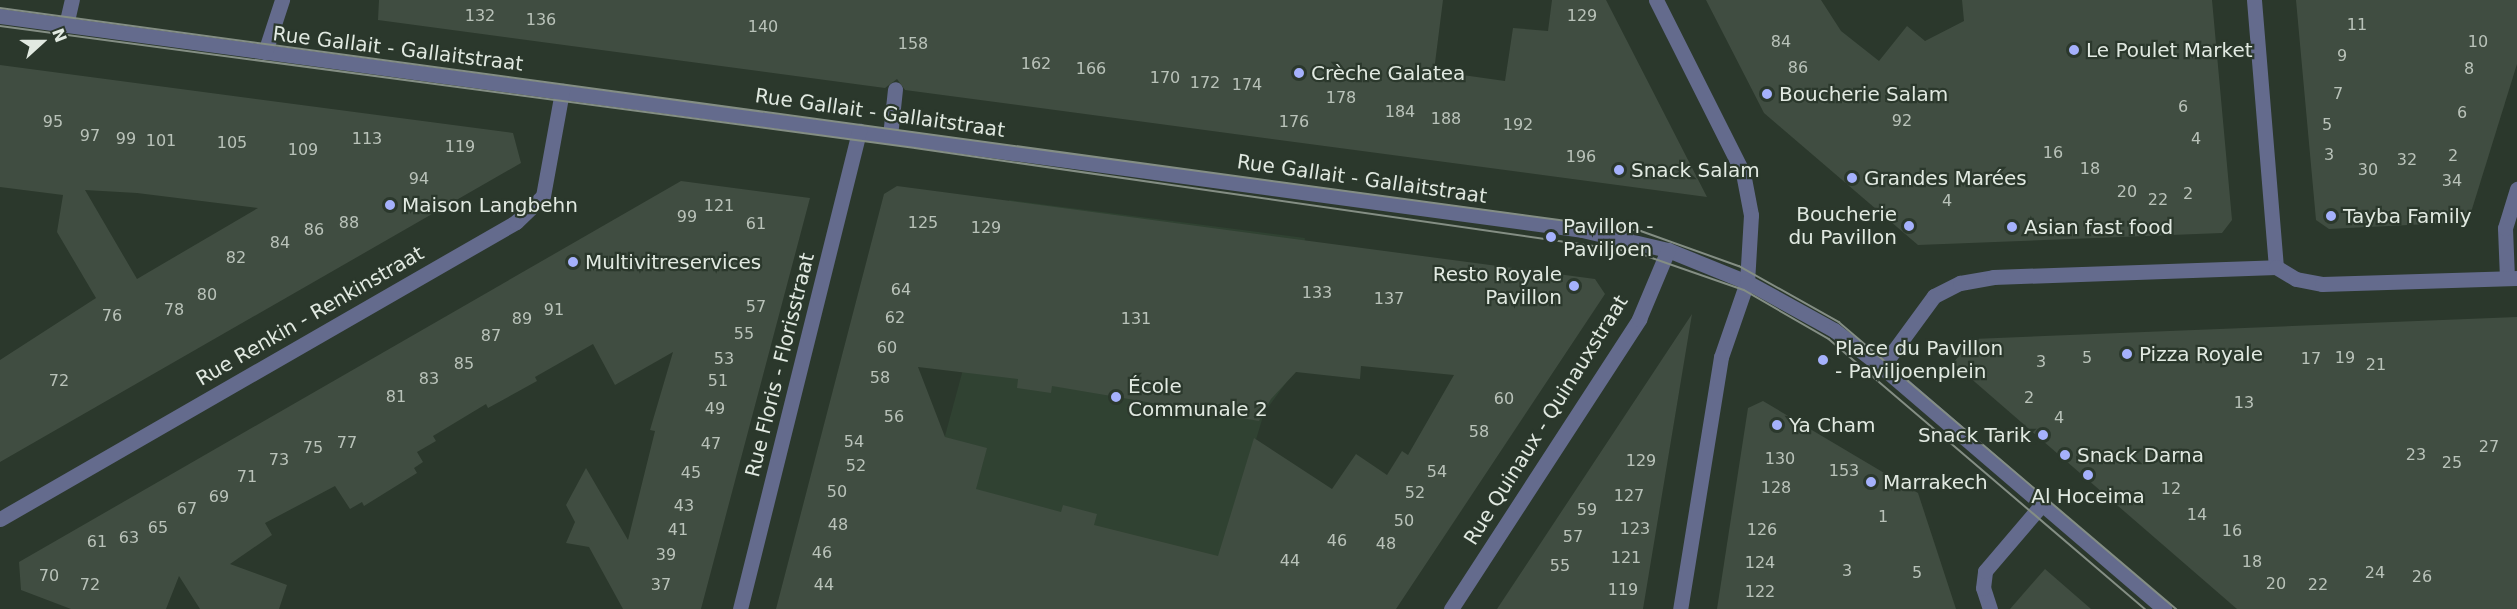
<!DOCTYPE html>
<html>
<head>
<meta charset="utf-8">
<style>
  body { margin:0 }
  #map { position:relative; width:2517px; height:609px; overflow:hidden; background:#2b382c; font-family:"DejaVu Sans",sans-serif }
  div>[style] { position:absolute }
  [style*='--x'] { left:calc(var(--x)*1px); top:calc(var(--y)*1px); width:calc(var(--w)*1px); rotate:calc(var(--a)*1deg) }
  .built>* { inset:0; background:#304232 }
  .building>* { inset:0; background:#404d41 }
  .service>* { height:15px; margin:-7.5px; padding:0 7.5px; transform-origin:7.5px; border-radius:7.5px; background:#646b8d }
  .minor>* { height:15px; margin:-7.5px; padding:0 7.5px; transform-origin:7.5px; border-radius:7.5px; background:#646b8d }
  .tertiary>* { height:15px; margin:-7.5px; padding:0 7.5px; transform-origin:7.5px; border-radius:7.5px; background:#646b8d }
  .tram>* { height:1.5px; margin:-0.75px; padding:0 0.75px; transform-origin:0.75px; border-radius:0.75px; background:#848e84 }
  .dots>* { width:16px; height:16px; translate:-50% -50%; box-sizing:border-box; border:3px solid #2b382c; border-radius:50% }
  span { translate:-50% -50%; white-space:nowrap; text-align:center; line-height:1.15; -webkit-text-stroke:4.5px #2b382c; paint-order:stroke }
  .number-label { font-size:16px; color:#b9c2b9 }
  .number-label span { -webkit-text-stroke-width:0 }
  .street-label { font-size:20px; color:#e1e9e1 }
  .poi-label { font-size:20px; color:#e1e9e1 }
  .left { translate:0 -50%; text-align:left }
  .right { translate:-100% -50%; text-align:right }
  .north { position:absolute; left:12px; top:12px; width:60px; height:60px; -webkit-text-stroke:4px #2b382c; paint-order:stroke; rotate:69deg; font-size:16px; font-weight:700; line-height:24px; text-align:center; color:#e1e9e1 }
  .north::after { content:''; display:block; margin:auto; width:21px; height:27px; background:#e1e9e1; clip-path:polygon(50% 0,100% 100%,50% 72%,0 100%) }
</style>
</head>
<body>
<div id="map">
  <div class="built">
    <i style="clip-path:polygon(1009px 200px,1305px 238px,1288px 380px,1264px 413px,1221px 557px,898px 609px)"></i>
  </div>
  <div class="building">
    <i style="clip-path:polygon(379px 0,1443px 0,1434px 71px,1505px 81px,1513px 28px,1548px 31px,1552px 0,1606px 0,1707px 197px,905px 90px,897px 79px,885px 88px,378px 20px)"></i>
    <i style="clip-path:polygon(1706px 0,1821px 0,1841px 31px,1879px 61px,1907px 26px,1925px 41px,1964px 21px,1962px 0,2212px 0,2232px 220px,2222px 233px,1918px 245px,1764px 113px)"></i>
    <i style="clip-path:polygon(2296px 0,2517px 0,2517px 64px,2468px 222px,2329px 229px,2316px 220px)"></i>
    <i style="clip-path:polygon(evenodd,0 65px,513px 133px,521px 163px,0 462px,0 360px,96px 298px,57px 232px,63px 195px,0 187px,0 65px,85px 190px,137px 193px,258px 208px,137px 279px,85px 190px)"></i>
    <i style="clip-path:polygon(681px 181px,810px 198px,701px 609px,623px 609px,589px 547px,566px 543px,575px 522px,566px 505px,586px 468px,628px 540px,655px 431px,650px 430px,673px 352px,615px 385px,593px 344px,535px 377px,537px 381px,488px 408px,486px 404px,433px 436px,436px 441px,417px 452px,423px 462px,414px 468px,417px 473px,364px 506px,362px 502px,350px 509px,335px 486px,265px 523px,272px 535px,230px 564px,287px 585px,279px 609px,200px 609px,179px 576px,166px 609px,71px 609px,21px 590px,19px 562px)"></i>
    <i style="clip-path:polygon(evenodd,897px 186px,1595px 279px,1605px 294px,1396px 609px,776px 609px,884px 194px,897px 186px,1361px 366px,1454px 375px,1408px 455px,1402px 451px,1387px 475px,1356px 454px,1332px 489px,1254px 438px,1218px 556px,1094px 525px,1097px 514px,1063px 505px,1061px 512px,976px 489px,987px 448px,945px 437px,918px 367px,1018px 379px,1017px 388px,1051px 393px,1052px 386px,1259px 421px,1271px 399px,1296px 372px,1360px 379px,1361px 366px)"></i>
    <i style="clip-path:polygon(1692px 314px,1643px 609px,1497px 609px,1544px 538px)"></i>
    <i style="clip-path:polygon(2517px 317px,2517px 609px,2237px 609px,1953px 363px,1973px 339px)"></i>
    <i style="clip-path:polygon(1763px 401px,1918px 493px,1956px 609px,1717px 609px,1748px 408px)"></i>
    <i style="clip-path:polygon(2045px 569px,2091px 609px,2010px 609px)"></i>
  </div>
  <div class="service">
    <i style="--x:66;--y:25;--w:26;--a:-77"></i>
    <i style="--x:890;--y:136;--w:47;--a:-83.9"></i>
  </div>
  <div class="minor">
    <i style="--x:2254;--y:0;--w:268;--a:85.3"></i>
    <i style="--x:0;--y:16;--w:1596;--a:7.7"></i>
    <i style="--x:1582;--y:230;--w:88;--a:13.1"></i>
    <i style="--x:1668;--y:250;--w:85;--a:22.1"></i>
    <i style="--x:1747;--y:282;--w:79;--a:109.1"></i>
    <i style="--x:1721;--y:357;--w:255;--a:99.2"></i>
    <i style="--x:265;--y:52;--w:55;--a:-71.9"></i>
    <i style="--x:2507;--y:278;--w:50;--a:-92.3"></i>
    <i style="--x:2505;--y:228;--w:41;--a:-72.9"></i>
    <i style="--x:1882;--y:367;--w:372;--a:40.6"></i>
    <i style="--x:0;--y:519;--w:595;--a:-29.92"></i>
    <i style="--x:516;--y:222;--w:37;--a:-44"></i>
    <i style="--x:543;--y:196;--w:107;--a:-79.7"></i>
    <i style="--x:740;--y:609;--w:493;--a:-76"></i>
    <i style="--x:1451;--y:609;--w:346;--a:-57"></i>
    <i style="--x:1639;--y:319;--w:75;--a:-67.2"></i>
    <i style="--x:1990;--y:609;--w:22;--a:-108"></i>
    <i style="--x:1983;--y:588;--w:17;--a:-83"></i>
    <i style="--x:1985;--y:571;--w:89;--a:-49.5"></i>
  </div>
  <div class="tertiary">
    <i style="--x:1656;--y:0;--w:194;--a:63.3"></i>
    <i style="--x:1743;--y:173;--w:43;--a:79.2"></i>
    <i style="--x:1751;--y:215;--w:67;--a:93.4"></i>
    <i style="--x:1747;--y:282;--w:99;--a:28.9"></i>
    <i style="--x:1834;--y:330;--w:61;--a:37.6"></i>
    <i style="--x:1882;--y:367;--w:88;--a:-53.8"></i>
    <i style="--x:1934;--y:296;--w:29;--a:-27"></i>
    <i style="--x:1960;--y:283;--w:34;--a:-10"></i>
    <i style="--x:1993;--y:277;--w:283;--a:-2"></i>
    <i style="--x:2276;--y:267;--w:23;--a:31"></i>
    <i style="--x:2296;--y:279;--w:26;--a:11"></i>
    <i style="--x:2322;--y:284;--w:195;--a:-1.8"></i>
  </div>
  <div class="tram">
    <i style="--x:0;--y:8;--w:1656;--a:7.74"></i>
    <i style="--x:1641;--y:231;--w:104;--a:19.7"></i>
    <i style="--x:1739;--y:266;--w:115;--a:29.2"></i>
    <i style="--x:1839;--y:322;--w:443;--a:40.4"></i>
    <i style="--x:0;--y:26;--w:923;--a:7.59"></i>
    <i style="--x:915;--y:148;--w:727;--a:8.22"></i>
    <i style="--x:1635;--y:252;--w:115;--a:19.2"></i>
    <i style="--x:1744;--y:290;--w:98;--a:30"></i>
    <i style="--x:1829;--y:339;--w:416;--a:40.5"></i>
  </div>
  <div class="dots">
    <i style="left:2074px;top:50px;background:#a5b1fc"></i>
    <i style="left:1299px;top:73px;background:#a5b1fc"></i>
    <i style="left:1767px;top:94px;background:#a5b1fc"></i>
    <i style="left:1619px;top:170px;background:#a5b1fc"></i>
    <i style="left:1852px;top:178px;background:#a5b1fc"></i>
    <i style="left:390px;top:205px;background:#a5b1fc"></i>
    <i style="left:2331px;top:216px;background:#a5b1fc"></i>
    <i style="left:1909px;top:226px;background:#a5b1fc"></i>
    <i style="left:2012px;top:227px;background:#a5b1fc"></i>
    <i style="left:1551px;top:237px;background:#a5b1fc"></i>
    <i style="left:573px;top:262px;background:#a5b1fc"></i>
    <i style="left:1574px;top:286px;background:#a5b1fc"></i>
    <i style="left:2127px;top:354px;background:#a5b1fc"></i>
    <i style="left:1823px;top:360px;background:#a5b1fc"></i>
    <i style="left:1116px;top:397px;background:#a5b1fc"></i>
    <i style="left:1777px;top:425px;background:#a5b1fc"></i>
    <i style="left:2043px;top:435px;background:#a5b1fc"></i>
    <i style="left:2065px;top:455px;background:#a5b1fc"></i>
    <i style="left:2088px;top:475px;background:#a5b1fc"></i>
    <i style="left:1871px;top:482px;background:#a5b1fc"></i>
  </div>
  <div class="number-label">
    <span style="left:480px;top:16px">132</span>
    <span style="left:1582px;top:16px">129</span>
    <span style="left:541px;top:20px">136</span>
    <span style="left:2357px;top:25px">11</span>
    <span style="left:763px;top:27px">140</span>
    <span style="left:1781px;top:42px">84</span>
    <span style="left:2478px;top:42px">10</span>
    <span style="left:913px;top:44px">158</span>
    <span style="left:2342px;top:56px">9</span>
    <span style="left:1036px;top:64px">162</span>
    <span style="left:1798px;top:68px">86</span>
    <span style="left:1091px;top:69px">166</span>
    <span style="left:2469px;top:69px">8</span>
    <span style="left:1165px;top:78px">170</span>
    <span style="left:1205px;top:83px">172</span>
    <span style="left:1247px;top:85px">174</span>
    <span style="left:2338px;top:94px">7</span>
    <span style="left:1341px;top:98px">178</span>
    <span style="left:2183px;top:107px">6</span>
    <span style="left:1400px;top:112px">184</span>
    <span style="left:2462px;top:113px">6</span>
    <span style="left:1446px;top:119px">188</span>
    <span style="left:1902px;top:121px">92</span>
    <span style="left:53px;top:122px">95</span>
    <span style="left:1294px;top:122px">176</span>
    <span style="left:1518px;top:125px">192</span>
    <span style="left:2327px;top:125px">5</span>
    <span style="left:90px;top:136px">97</span>
    <span style="left:126px;top:139px">99</span>
    <span style="left:367px;top:139px">113</span>
    <span style="left:2196px;top:139px">4</span>
    <span style="left:161px;top:141px">101</span>
    <span style="left:232px;top:143px">105</span>
    <span style="left:460px;top:147px">119</span>
    <span style="left:303px;top:150px">109</span>
    <span style="left:2053px;top:153px">16</span>
    <span style="left:2329px;top:155px">3</span>
    <span style="left:2453px;top:156px">2</span>
    <span style="left:1581px;top:157px">196</span>
    <span style="left:2407px;top:160px">32</span>
    <span style="left:2090px;top:169px">18</span>
    <span style="left:2368px;top:170px">30</span>
    <span style="left:419px;top:179px">94</span>
    <span style="left:2452px;top:181px">34</span>
    <span style="left:2127px;top:192px">20</span>
    <span style="left:2188px;top:194px">2</span>
    <span style="left:2158px;top:200px">22</span>
    <span style="left:1947px;top:201px">4</span>
    <span style="left:719px;top:206px">121</span>
    <span style="left:687px;top:217px">99</span>
    <span style="left:349px;top:223px">88</span>
    <span style="left:923px;top:223px">125</span>
    <span style="left:756px;top:224px">61</span>
    <span style="left:986px;top:228px">129</span>
    <span style="left:314px;top:230px">86</span>
    <span style="left:280px;top:243px">84</span>
    <span style="left:236px;top:258px">82</span>
    <span style="left:901px;top:290px">64</span>
    <span style="left:1317px;top:293px">133</span>
    <span style="left:207px;top:295px">80</span>
    <span style="left:1389px;top:299px">137</span>
    <span style="left:756px;top:307px">57</span>
    <span style="left:174px;top:310px">78</span>
    <span style="left:554px;top:310px">91</span>
    <span style="left:112px;top:316px">76</span>
    <span style="left:895px;top:318px">62</span>
    <span style="left:522px;top:319px">89</span>
    <span style="left:1136px;top:319px">131</span>
    <span style="left:744px;top:334px">55</span>
    <span style="left:491px;top:336px">87</span>
    <span style="left:887px;top:348px">60</span>
    <span style="left:2087px;top:358px">5</span>
    <span style="left:2345px;top:358px">19</span>
    <span style="left:724px;top:359px">53</span>
    <span style="left:2311px;top:359px">17</span>
    <span style="left:2041px;top:362px">3</span>
    <span style="left:464px;top:364px">85</span>
    <span style="left:2376px;top:365px">21</span>
    <span style="left:880px;top:378px">58</span>
    <span style="left:429px;top:379px">83</span>
    <span style="left:59px;top:381px">72</span>
    <span style="left:718px;top:381px">51</span>
    <span style="left:396px;top:397px">81</span>
    <span style="left:2029px;top:398px">2</span>
    <span style="left:1504px;top:399px">60</span>
    <span style="left:2244px;top:403px">13</span>
    <span style="left:715px;top:409px">49</span>
    <span style="left:894px;top:417px">56</span>
    <span style="left:2059px;top:418px">4</span>
    <span style="left:1479px;top:432px">58</span>
    <span style="left:854px;top:442px">54</span>
    <span style="left:347px;top:443px">77</span>
    <span style="left:711px;top:444px">47</span>
    <span style="left:2489px;top:447px">27</span>
    <span style="left:313px;top:448px">75</span>
    <span style="left:2416px;top:455px">23</span>
    <span style="left:1780px;top:459px">130</span>
    <span style="left:279px;top:460px">73</span>
    <span style="left:1641px;top:461px">129</span>
    <span style="left:2452px;top:463px">25</span>
    <span style="left:856px;top:466px">52</span>
    <span style="left:1844px;top:471px">153</span>
    <span style="left:1437px;top:472px">54</span>
    <span style="left:691px;top:473px">45</span>
    <span style="left:247px;top:477px">71</span>
    <span style="left:1776px;top:488px">128</span>
    <span style="left:2171px;top:489px">12</span>
    <span style="left:837px;top:492px">50</span>
    <span style="left:1415px;top:493px">52</span>
    <span style="left:1629px;top:496px">127</span>
    <span style="left:219px;top:497px">69</span>
    <span style="left:684px;top:506px">43</span>
    <span style="left:187px;top:509px">67</span>
    <span style="left:1587px;top:510px">59</span>
    <span style="left:2197px;top:515px">14</span>
    <span style="left:1883px;top:517px">1</span>
    <span style="left:1404px;top:521px">50</span>
    <span style="left:838px;top:525px">48</span>
    <span style="left:158px;top:528px">65</span>
    <span style="left:1635px;top:529px">123</span>
    <span style="left:678px;top:530px">41</span>
    <span style="left:1762px;top:530px">126</span>
    <span style="left:2232px;top:531px">16</span>
    <span style="left:1573px;top:537px">57</span>
    <span style="left:129px;top:538px">63</span>
    <span style="left:1337px;top:541px">46</span>
    <span style="left:97px;top:542px">61</span>
    <span style="left:1386px;top:544px">48</span>
    <span style="left:822px;top:553px">46</span>
    <span style="left:666px;top:555px">39</span>
    <span style="left:1626px;top:558px">121</span>
    <span style="left:1290px;top:561px">44</span>
    <span style="left:2252px;top:562px">18</span>
    <span style="left:1760px;top:563px">124</span>
    <span style="left:1560px;top:566px">55</span>
    <span style="left:1847px;top:571px">3</span>
    <span style="left:1917px;top:573px">5</span>
    <span style="left:2375px;top:573px">24</span>
    <span style="left:49px;top:576px">70</span>
    <span style="left:2422px;top:577px">26</span>
    <span style="left:2276px;top:584px">20</span>
    <span style="left:90px;top:585px">72</span>
    <span style="left:661px;top:585px">37</span>
    <span style="left:824px;top:585px">44</span>
    <span style="left:2318px;top:585px">22</span>
    <span style="left:1623px;top:590px">119</span>
    <span style="left:1760px;top:592px">122</span>
  </div>
  <div class="street-label">
    <span style="left:398px;top:49px;rotate:7deg">Rue Gallait - Gallaitstraat</span>
    <span style="left:880px;top:113px;rotate:8deg">Rue Gallait - Gallaitstraat</span>
    <span style="left:1362px;top:179px;rotate:8deg">Rue Gallait - Gallaitstraat</span>
    <span style="left:310px;top:316px;rotate:-30deg">Rue Renkin - Renkinstraat</span>
    <span style="left:780px;top:365px;rotate:-76deg">Rue Floris - Florisstraat</span>
    <span style="left:1546px;top:420px;rotate:-58deg">Rue Quinaux - Quinauxstraat</span>
  </div>
  <div class="poi-label">
    <span class="left" style="left:2086px;top:50px">Le Poulet Market</span>
    <span class="left" style="left:1311px;top:73px">Crèche Galatea</span>
    <span class="left" style="left:1779px;top:94px">Boucherie Salam</span>
    <span class="left" style="left:1631px;top:170px">Snack Salam</span>
    <span class="left" style="left:1864px;top:178px">Grandes Marées</span>
    <span class="left" style="left:402px;top:205px">Maison Langbehn</span>
    <span class="right" style="left:1897px;top:226px">Boucherie<br>du Pavillon</span>
    <span class="left" style="left:2343px;top:216px">Tayba Family</span>
    <span class="left" style="left:1563px;top:238px">Pavillon -<br>Paviljoen</span>
    <span class="left" style="left:2024px;top:227px">Asian fast food</span>
    <span class="left" style="left:585px;top:262px">Multivitreservices</span>
    <span class="right" style="left:1562px;top:286px">Resto Royale<br>Pavillon</span>
    <span class="left" style="left:1835px;top:360px">Place du Pavillon<br>- Paviljoenplein</span>
    <span class="left" style="left:2139px;top:354px">Pizza Royale</span>
    <span class="left" style="left:1128px;top:398px">École<br>Communale 2</span>
    <span class="left" style="left:1789px;top:425px">Ya Cham</span>
    <span class="right" style="left:2031px;top:435px">Snack Tarik</span>
    <span class="left" style="left:2077px;top:455px">Snack Darna</span>
    <span class="left" style="left:1883px;top:482px">Marrakech</span>
    <span style="left:2088px;top:496px">Al Hoceima</span>
  </div>
  <div class="north">N</div>
</div>
</body>
</html>
